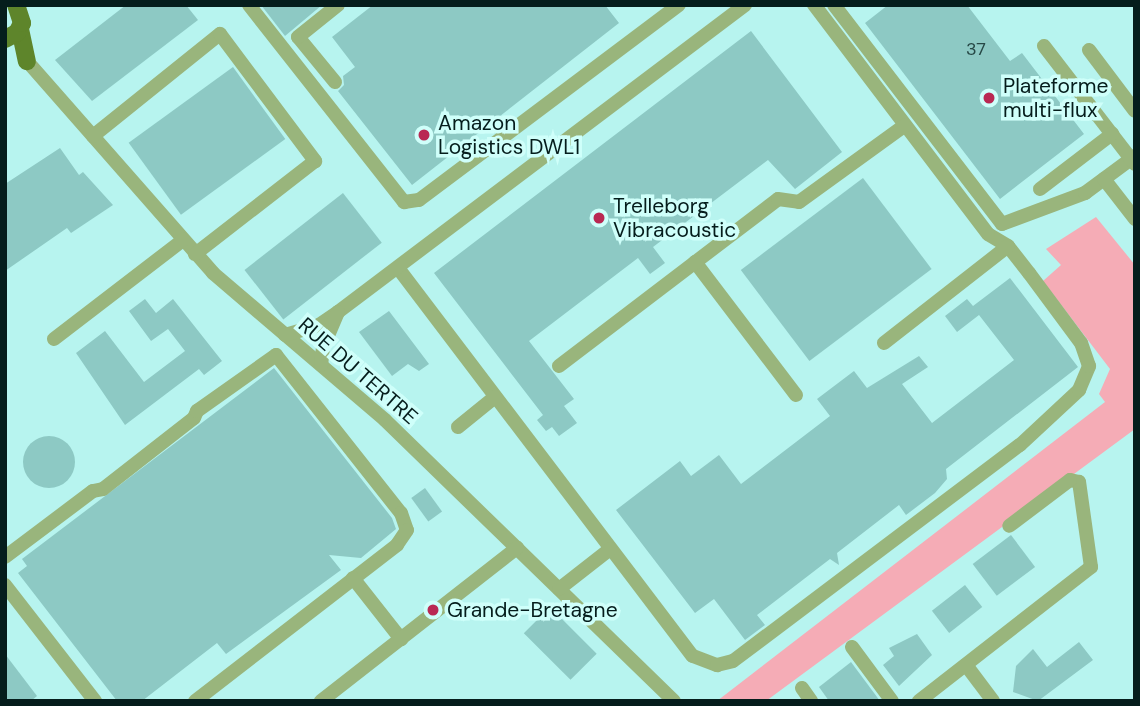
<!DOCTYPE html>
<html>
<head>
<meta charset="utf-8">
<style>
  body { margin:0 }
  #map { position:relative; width:1140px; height:706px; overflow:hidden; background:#b7f4ef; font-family:"DM Sans",sans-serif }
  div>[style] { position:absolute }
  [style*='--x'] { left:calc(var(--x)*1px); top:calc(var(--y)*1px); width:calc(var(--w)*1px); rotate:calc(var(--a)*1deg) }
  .green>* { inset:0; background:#f5acb6 }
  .building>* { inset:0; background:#8dc9c4; transform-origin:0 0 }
  .round { border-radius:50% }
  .minor>* { height:14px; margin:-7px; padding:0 7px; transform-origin:7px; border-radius:7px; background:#99b57c }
  .major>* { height:18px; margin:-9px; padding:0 9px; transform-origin:9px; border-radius:9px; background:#5e852b }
  .dots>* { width:19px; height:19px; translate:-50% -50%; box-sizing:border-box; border:4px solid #cffffa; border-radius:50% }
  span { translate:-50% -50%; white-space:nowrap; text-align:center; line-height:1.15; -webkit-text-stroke:7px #cffffa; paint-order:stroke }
  .number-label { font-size:18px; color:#274846 }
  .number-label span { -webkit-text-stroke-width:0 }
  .poi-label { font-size:21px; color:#051d1c }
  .left { translate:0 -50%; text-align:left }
  .street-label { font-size:21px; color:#051d1c }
  .frame { position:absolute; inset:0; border:7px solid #051d1c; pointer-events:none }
</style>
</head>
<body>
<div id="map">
  <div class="green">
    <i style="clip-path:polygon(1096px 217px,1135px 265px,1135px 429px,766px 701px,717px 701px,1105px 402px,1099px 394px,1110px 369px,1043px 281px,1061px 265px,1046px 249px)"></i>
  </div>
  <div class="building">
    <i style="clip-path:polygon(126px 5px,186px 5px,198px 20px,92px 101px,55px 60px)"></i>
    <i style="clip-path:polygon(261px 5px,322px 5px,285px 36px)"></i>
    <i style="clip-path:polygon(373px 5px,605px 5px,619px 23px,412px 185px,338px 91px,344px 85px,343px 76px,355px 67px,332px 37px)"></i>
    <i style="clip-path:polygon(888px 5px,967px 5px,1010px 61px,1022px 53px,1084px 134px,1000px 199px,865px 23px)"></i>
    <i style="clip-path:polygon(751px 31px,842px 152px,795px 189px,768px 160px,653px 247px,665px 263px,650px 274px,638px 258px,529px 341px,574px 399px,564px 406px,577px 423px,559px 436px,552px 427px,546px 431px,537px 420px,543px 415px,434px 273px)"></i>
    <i style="left:233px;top:67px;width:89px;height:129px;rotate:54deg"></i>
    <i style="clip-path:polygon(60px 148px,79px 175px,83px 172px,113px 205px,71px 233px,67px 228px,5px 271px,5px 184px)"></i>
    <i style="left:863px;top:178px;width:114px;height:153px;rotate:53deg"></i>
    <i style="left:343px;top:193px;width:63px;height:125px;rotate:52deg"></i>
    <i style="clip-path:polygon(1010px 278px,1078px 367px,946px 469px,947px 479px,935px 493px,906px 515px,899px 505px,837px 553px,839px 565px,830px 559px,757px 615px,765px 625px,745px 640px,714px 599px,695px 613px,616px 510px,680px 461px,691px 476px,719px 455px,741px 484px,830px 416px,817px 399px,854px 371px,867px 388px,919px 356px,928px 367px,902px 384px,932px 423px,1014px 360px,979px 315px,957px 332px,945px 316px,967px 299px,973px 306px)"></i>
    <i style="clip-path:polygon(145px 299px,156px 313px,173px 299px,222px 361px,204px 375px,199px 369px,125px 425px,76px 353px,105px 331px,144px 382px,185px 351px,168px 329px,151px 341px,129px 311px)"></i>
    <i style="clip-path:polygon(389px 311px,429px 364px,419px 371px,408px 364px,392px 376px,359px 332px)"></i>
    <i style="clip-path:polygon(274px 368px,392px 518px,396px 529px,361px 558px,329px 555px,341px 570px,226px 654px,217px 643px,142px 701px,117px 701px,18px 573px,27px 566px,22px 559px)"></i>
    <i class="round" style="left:23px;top:436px;width:52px;height:52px"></i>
    <i style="left:425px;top:488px;width:29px;height:17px;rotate:54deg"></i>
    <i style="left:1011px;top:535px;width:40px;height:48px;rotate:53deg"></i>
    <i style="left:965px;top:585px;width:28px;height:42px;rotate:52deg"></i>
    <i style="left:550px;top:607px;width:66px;height:37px;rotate:45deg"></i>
    <i style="clip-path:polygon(917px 634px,932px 655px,899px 686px,883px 665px,894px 656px,889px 648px)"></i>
    <i style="clip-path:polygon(1079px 642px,1093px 660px,1038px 701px,1013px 692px,1016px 666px,1033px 649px,1047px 667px)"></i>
    <i style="clip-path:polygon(5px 654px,37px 696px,31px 701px,5px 701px)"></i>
    <i style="clip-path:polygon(851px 662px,880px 701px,829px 701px,819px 687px)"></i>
  </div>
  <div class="minor">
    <i style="--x:249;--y:5;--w:251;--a:51.8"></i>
    <i style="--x:404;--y:202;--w:15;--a:-8"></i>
    <i style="--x:419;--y:200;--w:325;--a:-36.9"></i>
    <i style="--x:834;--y:5;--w:276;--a:52.5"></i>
    <i style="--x:1002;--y:224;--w:89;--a:-20.5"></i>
    <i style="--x:1085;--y:193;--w:62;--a:-36.5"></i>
    <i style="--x:1044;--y:46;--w:149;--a:52.4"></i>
    <i style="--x:1089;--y:50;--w:76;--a:53"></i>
    <i style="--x:27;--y:61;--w:282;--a:48.7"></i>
    <i style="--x:213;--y:273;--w:226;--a:40.5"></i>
    <i style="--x:385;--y:420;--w:403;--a:44.2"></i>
    <i style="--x:335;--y:82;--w:58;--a:-129.4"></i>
    <i style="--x:298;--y:37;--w:51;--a:-38.7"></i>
    <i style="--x:93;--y:136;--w:163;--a:-38.8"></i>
    <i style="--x:220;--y:34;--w:159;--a:53.2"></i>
    <i style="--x:315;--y:161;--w:152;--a:142.2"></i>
    <i style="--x:1104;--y:179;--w:51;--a:52.2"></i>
    <i style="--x:1040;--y:189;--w:91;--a:-37.4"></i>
    <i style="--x:695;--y:262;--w:167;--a:52.8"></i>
    <i style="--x:398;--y:268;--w:487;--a:52.8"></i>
    <i style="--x:693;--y:656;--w:26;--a:21"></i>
    <i style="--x:717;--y:665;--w:16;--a:-14"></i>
    <i style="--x:733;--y:661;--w:359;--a:-37"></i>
    <i style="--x:1020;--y:445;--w:81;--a:-43"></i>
    <i style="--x:1079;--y:390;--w:26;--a:-67"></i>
    <i style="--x:1089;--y:366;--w:24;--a:-109"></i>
    <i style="--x:1081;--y:343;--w:87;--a:-126.6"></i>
    <i style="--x:1029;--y:273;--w:34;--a:-128"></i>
    <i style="--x:1008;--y:246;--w:23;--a:-149"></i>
    <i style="--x:988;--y:234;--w:288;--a:-127.2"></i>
    <i style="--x:338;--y:312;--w:510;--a:-37.03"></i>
    <i style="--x:285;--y:335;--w:35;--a:-16"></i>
    <i style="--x:319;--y:325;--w:23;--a:-34"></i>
    <i style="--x:338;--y:312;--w:38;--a:113"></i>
    <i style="--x:323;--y:347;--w:18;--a:96"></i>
    <i style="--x:54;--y:339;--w:163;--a:-37.5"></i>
    <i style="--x:884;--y:343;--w:157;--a:-38"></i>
    <i style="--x:559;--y:366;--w:275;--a:-37.3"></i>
    <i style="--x:778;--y:199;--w:21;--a:8"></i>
    <i style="--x:799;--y:202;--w:130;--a:-35.9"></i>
    <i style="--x:458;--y:427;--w:48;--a:-39"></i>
    <i style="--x:5;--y:557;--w:110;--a:-36.9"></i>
    <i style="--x:93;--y:491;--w:10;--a:-11"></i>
    <i style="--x:103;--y:489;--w:115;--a:-38"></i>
    <i style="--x:194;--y:418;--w:8;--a:-67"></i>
    <i style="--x:197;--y:411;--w:97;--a:-35.3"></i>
    <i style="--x:276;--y:355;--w:201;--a:51.7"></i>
    <i style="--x:401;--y:513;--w:18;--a:71"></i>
    <i style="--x:407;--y:530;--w:18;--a:124"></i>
    <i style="--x:397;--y:545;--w:255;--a:142.3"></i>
    <i style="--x:353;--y:578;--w:78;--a:51.8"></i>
    <i style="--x:5;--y:585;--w:147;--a:52.2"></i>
    <i style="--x:559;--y:589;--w:65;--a:-38.1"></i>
    <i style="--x:852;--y:647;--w:67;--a:53.5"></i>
    <i style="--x:966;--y:665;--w:45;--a:53.1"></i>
    <i style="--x:802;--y:688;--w:16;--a:55"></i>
    <i style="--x:321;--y:701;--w:249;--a:-38"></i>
    <i style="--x:919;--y:701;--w:218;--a:-37.9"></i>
    <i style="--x:1091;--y:567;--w:86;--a:-98"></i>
    <i style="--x:1079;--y:482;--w:9;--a:-167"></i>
    <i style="--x:1070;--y:480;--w:76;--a:143"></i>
  </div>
  <div class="major">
    <i style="--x:20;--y:29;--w:33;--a:78"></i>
    <i style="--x:5;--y:39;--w:13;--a:-27"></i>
    <i style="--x:17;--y:33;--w:11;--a:-63"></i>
    <i style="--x:22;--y:23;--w:19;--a:-108"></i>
  </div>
  <div class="dots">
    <i style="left:989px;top:98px;background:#b92953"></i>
    <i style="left:424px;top:135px;background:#b92953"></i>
    <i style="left:599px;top:218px;background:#b92953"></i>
    <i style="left:433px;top:610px;background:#b92953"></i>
  </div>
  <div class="number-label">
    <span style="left:976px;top:49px">37</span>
  </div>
  <div class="poi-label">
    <span class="left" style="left:1003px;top:98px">Plateforme<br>multi-flux</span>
    <span class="left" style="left:438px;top:135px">Amazon<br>Logistics DWL1</span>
    <span class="left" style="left:613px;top:218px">Trelleborg<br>Vibracoustic</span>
    <span class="left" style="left:447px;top:610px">Grande-Bretagne</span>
  </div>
  <div class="street-label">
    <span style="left:358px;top:371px;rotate:41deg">RUE DU TERTRE</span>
  </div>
  <div class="frame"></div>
</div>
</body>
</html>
